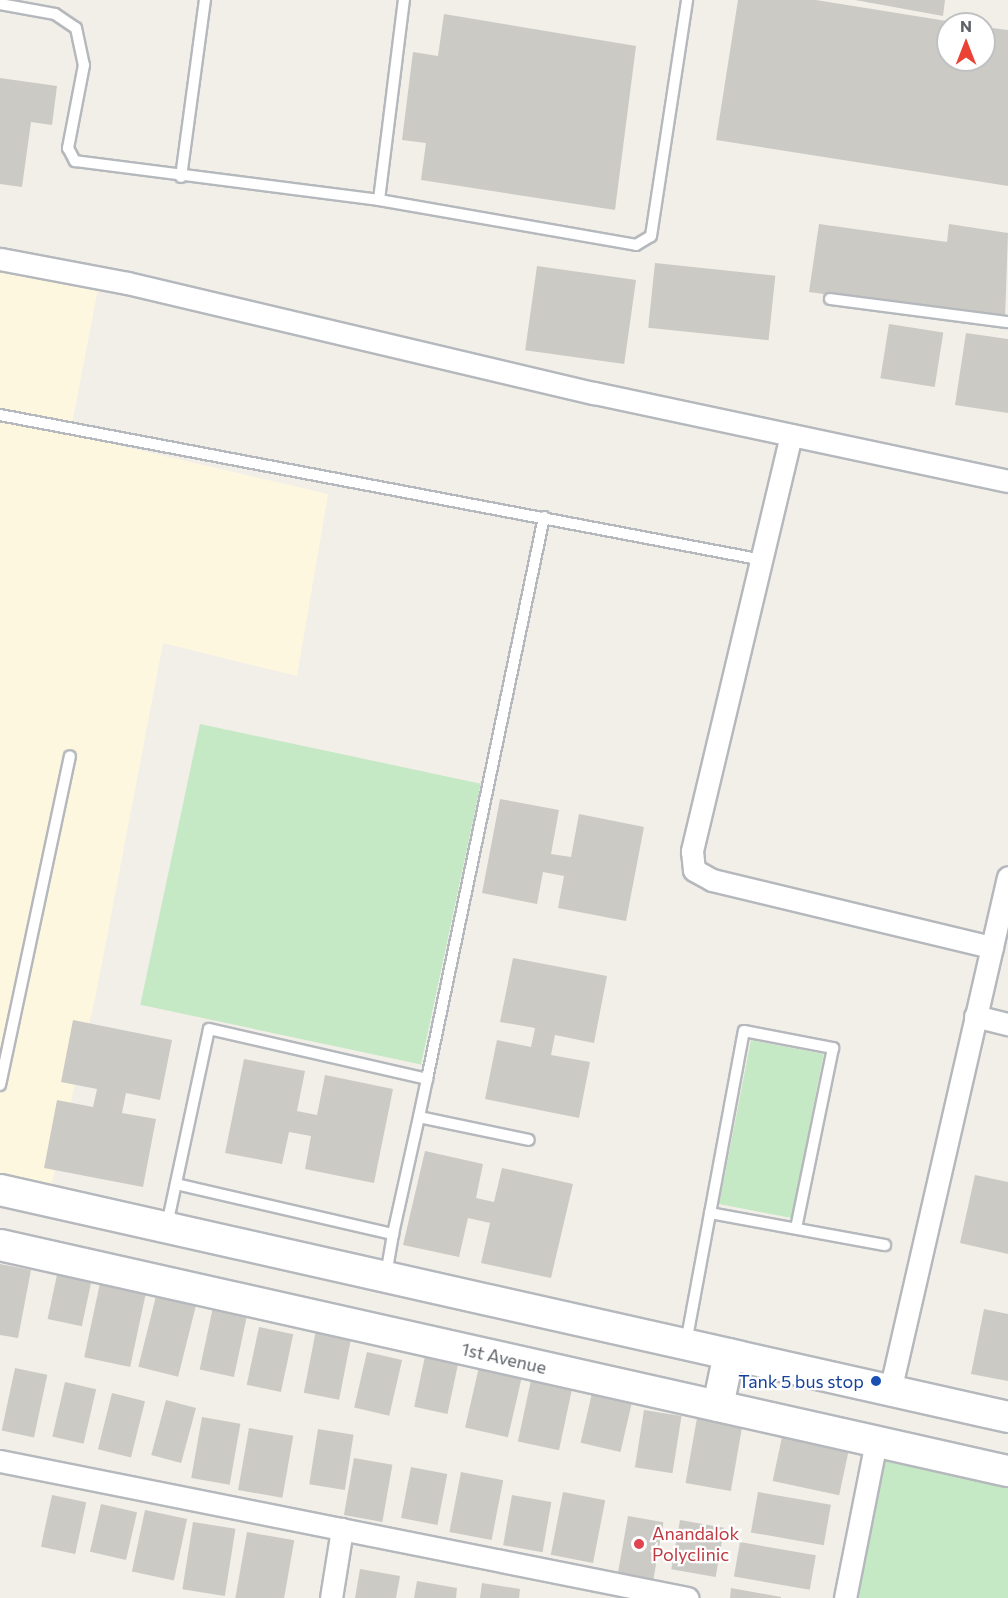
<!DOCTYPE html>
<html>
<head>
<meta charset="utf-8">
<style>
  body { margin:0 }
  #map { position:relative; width:1008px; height:1598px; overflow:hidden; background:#f1efe8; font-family:Commissioner,sans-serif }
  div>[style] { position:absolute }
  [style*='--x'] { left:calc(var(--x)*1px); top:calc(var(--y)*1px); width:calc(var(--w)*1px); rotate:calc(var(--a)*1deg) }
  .commercial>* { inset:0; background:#fef7e0 }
  .green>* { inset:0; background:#c5e8c5; transform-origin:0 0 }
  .building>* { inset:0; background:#cccac5; transform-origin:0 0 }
  .roads { filter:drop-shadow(2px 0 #b5b8bc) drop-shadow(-2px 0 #b5b8bc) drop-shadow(0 2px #b5b8bc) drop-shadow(0 -2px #b5b8bc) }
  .service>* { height:10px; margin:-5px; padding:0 5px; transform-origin:5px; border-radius:5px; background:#fff }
  .minor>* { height:21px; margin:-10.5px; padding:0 10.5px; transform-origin:10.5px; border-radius:10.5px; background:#fff }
  .secondary>* { height:30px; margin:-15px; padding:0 15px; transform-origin:15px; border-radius:15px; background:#fff }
  .dots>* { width:16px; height:16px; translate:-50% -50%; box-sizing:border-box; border:3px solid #fff; border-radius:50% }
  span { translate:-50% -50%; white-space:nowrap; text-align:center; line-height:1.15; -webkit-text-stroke:4.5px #fff; paint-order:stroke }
  .street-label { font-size:18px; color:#5f6368 }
  .transit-label { font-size:18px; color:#164399 }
  .right { translate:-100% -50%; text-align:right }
  .health-label { font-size:18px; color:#be3a42 }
  .left { translate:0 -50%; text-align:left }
  .north { position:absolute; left:936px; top:12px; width:60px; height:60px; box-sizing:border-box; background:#fff; border:2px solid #bfc1c3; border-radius:50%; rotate:0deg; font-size:16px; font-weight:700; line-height:24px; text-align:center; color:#5f6368 }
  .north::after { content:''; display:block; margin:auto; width:21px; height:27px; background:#ea4335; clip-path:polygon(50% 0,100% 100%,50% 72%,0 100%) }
</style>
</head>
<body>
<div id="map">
  <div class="commercial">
    <i style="clip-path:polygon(0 268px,98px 289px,70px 434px,328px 494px,297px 676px,163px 643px,96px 994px,50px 1191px,0 1178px)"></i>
  </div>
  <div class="green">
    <i style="left:200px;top:724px;width:287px;height:287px;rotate:12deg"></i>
    <i style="left:751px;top:1040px;width:74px;height:167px;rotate:11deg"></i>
    <i style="clip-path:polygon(881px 1459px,1008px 1487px,1008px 1598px,856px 1598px)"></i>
  </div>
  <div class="building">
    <i style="clip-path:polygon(738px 0,816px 0,959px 23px,948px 24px,948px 60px,984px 60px,984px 27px,1008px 30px,1008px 186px,716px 140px)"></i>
    <i style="clip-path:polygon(855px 0,945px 0,943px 16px)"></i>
    <i style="clip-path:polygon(444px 14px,636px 46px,615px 210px,421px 180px,426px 143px,402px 140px,413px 52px,438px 56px)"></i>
    <i style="clip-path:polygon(0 78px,57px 86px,52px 125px,31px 122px,22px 187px,0 184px)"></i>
    <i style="clip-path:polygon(819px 224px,947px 242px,949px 224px,1008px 233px,1005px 319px,809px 292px)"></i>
    <i style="left:655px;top:263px;width:121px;height:65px;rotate:6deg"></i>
    <i style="left:537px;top:266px;width:100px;height:85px;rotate:8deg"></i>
    <i style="left:889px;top:324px;width:55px;height:55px;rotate:9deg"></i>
    <i style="clip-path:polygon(966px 333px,1008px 339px,1008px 413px,955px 405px)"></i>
    <i style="clip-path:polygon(500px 799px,559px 810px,551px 854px,571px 857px,579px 814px,644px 827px,626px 921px,558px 908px,564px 876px,543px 872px,537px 904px,482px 893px)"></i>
    <i style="clip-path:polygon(513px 958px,607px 976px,594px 1043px,555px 1035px,551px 1055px,590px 1062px,579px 1118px,485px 1099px,497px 1040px,531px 1047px,535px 1028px,500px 1022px)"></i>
    <i style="clip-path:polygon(73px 1020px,172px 1040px,160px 1100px,126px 1093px,122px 1113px,156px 1119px,143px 1187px,44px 1168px,57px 1100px,93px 1107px,97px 1089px,61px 1082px)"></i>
    <i style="clip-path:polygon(244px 1059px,305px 1071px,297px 1111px,317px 1115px,325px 1075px,393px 1089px,374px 1183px,305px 1169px,311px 1136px,289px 1132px,282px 1164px,225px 1153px)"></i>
    <i style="clip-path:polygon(425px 1151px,483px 1164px,476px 1198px,494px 1202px,502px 1168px,573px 1184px,551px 1278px,481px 1263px,490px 1223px,468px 1218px,459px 1257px,403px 1245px)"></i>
    <i style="clip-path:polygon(975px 1175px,1008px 1182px,1008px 1254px,960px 1243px)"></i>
    <i style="clip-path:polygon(0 1264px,31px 1270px,18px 1338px,0 1335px)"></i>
    <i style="left:58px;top:1270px;width:35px;height:50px;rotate:12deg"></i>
    <i style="left:100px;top:1283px;width:47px;height:76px;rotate:12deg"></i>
    <i style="left:156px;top:1296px;width:41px;height:73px;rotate:14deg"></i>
    <i style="left:213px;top:1307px;width:35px;height:64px;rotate:12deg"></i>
    <i style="clip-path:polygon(984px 1309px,1008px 1314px,1008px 1381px,971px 1374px)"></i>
    <i style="left:259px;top:1327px;width:35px;height:59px;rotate:12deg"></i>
    <i style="left:316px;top:1330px;width:36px;height:64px;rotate:11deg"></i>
    <i style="left:367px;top:1352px;width:36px;height:57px;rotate:13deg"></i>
    <i style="left:425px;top:1356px;width:34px;height:52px;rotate:12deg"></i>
    <i style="left:479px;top:1367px;width:44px;height:62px;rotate:13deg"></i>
    <i style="left:15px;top:1368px;width:33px;height:64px;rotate:12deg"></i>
    <i style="left:531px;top:1380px;width:42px;height:63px;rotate:12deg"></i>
    <i style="left:65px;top:1382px;width:32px;height:56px;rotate:13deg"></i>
    <i style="left:112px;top:1393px;width:34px;height:58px;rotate:14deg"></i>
    <i style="left:592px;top:1393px;width:41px;height:51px;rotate:13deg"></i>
    <i style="left:166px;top:1400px;width:31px;height:57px;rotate:15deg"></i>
    <i style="left:644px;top:1410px;width:38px;height:58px;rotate:9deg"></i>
    <i style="left:202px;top:1417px;width:39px;height:62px;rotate:10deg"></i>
    <i style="left:697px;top:1418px;width:46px;height:66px;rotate:10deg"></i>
    <i style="left:249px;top:1428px;width:45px;height:63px;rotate:10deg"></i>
    <i style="left:318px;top:1429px;width:36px;height:56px;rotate:9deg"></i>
    <i style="left:782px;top:1437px;width:68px;height:45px;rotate:12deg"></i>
    <i style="left:354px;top:1458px;width:39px;height:58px;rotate:10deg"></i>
    <i style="left:411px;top:1467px;width:37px;height:52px;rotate:11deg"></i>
    <i style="left:461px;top:1472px;width:43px;height:61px;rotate:11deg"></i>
    <i style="left:563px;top:1492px;width:43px;height:64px;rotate:11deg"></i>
    <i style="left:758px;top:1492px;width:74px;height:41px;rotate:10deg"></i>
    <i style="left:52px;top:1495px;width:35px;height:53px;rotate:12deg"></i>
    <i style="left:512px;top:1495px;width:40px;height:51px;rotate:10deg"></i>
    <i style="left:101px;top:1504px;width:37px;height:49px;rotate:13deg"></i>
    <i style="left:145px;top:1510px;width:43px;height:63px;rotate:12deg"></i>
    <i style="left:628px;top:1516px;width:36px;height:62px;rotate:10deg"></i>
    <i style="left:680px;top:1520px;width:45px;height:50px;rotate:10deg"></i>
    <i style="left:193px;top:1522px;width:43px;height:68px;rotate:9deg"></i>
    <i style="left:247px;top:1532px;width:48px;height:67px;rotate:10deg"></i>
    <i style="left:740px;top:1542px;width:77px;height:35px;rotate:10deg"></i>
    <i style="clip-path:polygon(360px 1569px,400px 1576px,396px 1598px,355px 1598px)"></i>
    <i style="clip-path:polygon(417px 1581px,457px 1588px,456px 1598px,414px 1598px)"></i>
    <i style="clip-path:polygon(482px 1583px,520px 1589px,519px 1598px,480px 1598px)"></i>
    <i style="clip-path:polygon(731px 1588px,781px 1597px,781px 1598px,730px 1598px)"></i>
  </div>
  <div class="roads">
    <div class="service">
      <i style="--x:0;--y:4;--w:56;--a:10.3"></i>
      <i style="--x:55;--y:14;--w:25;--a:34"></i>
      <i style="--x:76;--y:28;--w:38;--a:78"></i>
      <i style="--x:84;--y:65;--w:85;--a:100.9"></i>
      <i style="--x:68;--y:148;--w:15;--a:62"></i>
      <i style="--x:75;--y:161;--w:306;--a:7.3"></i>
      <i style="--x:379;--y:200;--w:261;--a:9.9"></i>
      <i style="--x:636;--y:245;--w:17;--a:-31"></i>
      <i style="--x:651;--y:236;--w:239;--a:-81.3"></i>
      <i style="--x:181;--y:177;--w:179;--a:-82.3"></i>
      <i style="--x:379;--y:200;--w:202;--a:-82.9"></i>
      <i style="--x:830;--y:299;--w:179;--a:7.4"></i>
      <i style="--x:0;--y:415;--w:777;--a:10.76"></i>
      <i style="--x:427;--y:1079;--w:39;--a:102"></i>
      <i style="--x:419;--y:1117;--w:112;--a:11.8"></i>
      <i style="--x:0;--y:1085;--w:336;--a:-78"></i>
      <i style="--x:176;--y:1184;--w:223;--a:13"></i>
      <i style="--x:393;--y:1234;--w:120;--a:-77.5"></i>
      <i style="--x:710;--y:1213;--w:178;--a:10.4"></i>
      <i style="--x:167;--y:1225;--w:200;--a:-77.9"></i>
      <i style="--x:209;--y:1029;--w:224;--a:12.9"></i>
      <i style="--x:427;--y:1079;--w:574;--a:-78.24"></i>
      <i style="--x:386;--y:1275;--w:42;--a:-80.3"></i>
      <i style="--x:686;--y:1343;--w:317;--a:-79.5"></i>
      <i style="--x:744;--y:1031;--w:91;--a:10.8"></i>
      <i style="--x:833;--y:1048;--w:184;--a:101.6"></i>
    </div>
    <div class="minor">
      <i style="--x:0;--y:259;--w:129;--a:10.7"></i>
      <i style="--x:127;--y:283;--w:480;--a:13.3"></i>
      <i style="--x:594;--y:393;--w:423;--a:12"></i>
      <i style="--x:791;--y:435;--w:428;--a:103.4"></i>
      <i style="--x:692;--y:851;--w:19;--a:84"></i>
      <i style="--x:694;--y:870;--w:21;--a:29"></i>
      <i style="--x:712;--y:880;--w:288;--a:13.5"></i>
      <i style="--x:975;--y:1016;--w:34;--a:14"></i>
      <i style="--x:890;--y:1391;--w:527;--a:-77.07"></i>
      <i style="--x:0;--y:1461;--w:701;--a:11.28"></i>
      <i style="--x:331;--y:1598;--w:70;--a:-80.9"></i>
      <i style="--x:845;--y:1598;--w:160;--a:-78.8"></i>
    </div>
    <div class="secondary">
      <i style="--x:0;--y:1190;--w:1033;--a:12.69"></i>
      <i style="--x:0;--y:1245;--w:1033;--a:12.64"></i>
      <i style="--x:718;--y:1406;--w:53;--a:-78.1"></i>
    </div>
  </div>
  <div class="dots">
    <i style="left:876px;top:1381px;background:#1a4fb4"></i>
    <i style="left:639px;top:1544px;background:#e0444e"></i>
  </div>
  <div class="street-label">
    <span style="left:504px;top:1358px;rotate:13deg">1st Avenue</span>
  </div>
  <div class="transit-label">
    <span class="right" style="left:864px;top:1381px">Tank 5 bus stop</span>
  </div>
  <div class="health-label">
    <span class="left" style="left:652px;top:1544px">Anandalok<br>Polyclinic</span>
  </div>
  <div class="north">N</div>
</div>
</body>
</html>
